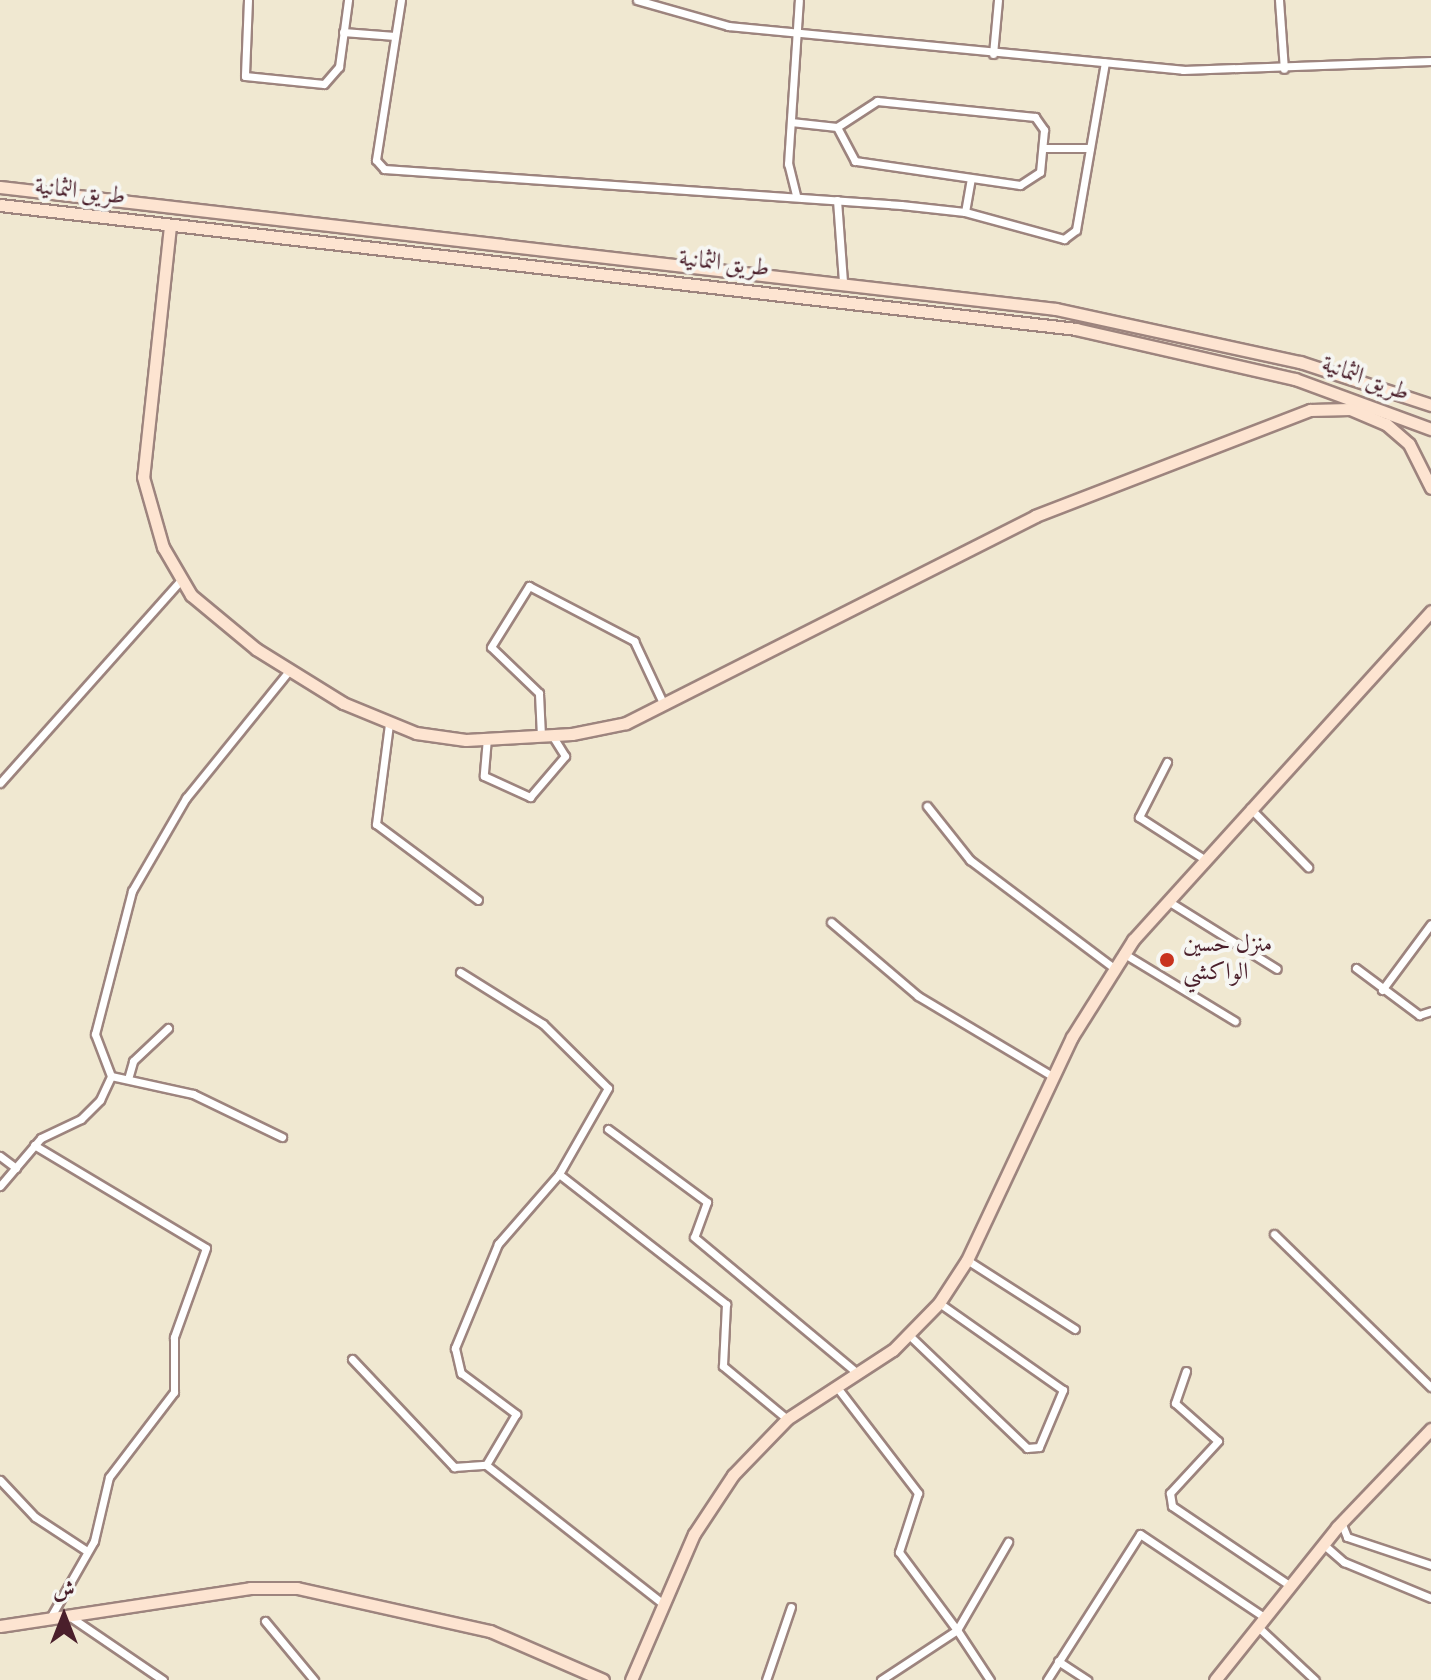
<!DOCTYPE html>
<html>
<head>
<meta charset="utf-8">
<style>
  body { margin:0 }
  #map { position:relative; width:1431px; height:1680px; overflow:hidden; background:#f0e8d1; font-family:Vollkorn,Amiri,serif }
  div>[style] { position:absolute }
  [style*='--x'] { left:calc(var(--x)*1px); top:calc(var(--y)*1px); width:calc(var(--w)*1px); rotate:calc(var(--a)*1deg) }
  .roads { filter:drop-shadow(2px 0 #9d847e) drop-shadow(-2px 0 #9d847e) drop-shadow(0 2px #9d847e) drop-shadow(0 -2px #9d847e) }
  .street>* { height:7px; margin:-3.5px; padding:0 3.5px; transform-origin:3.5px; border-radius:3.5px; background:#fff }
  .secondary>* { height:11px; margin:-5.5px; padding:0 5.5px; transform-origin:5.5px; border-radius:5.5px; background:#fde4d1 }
  .dots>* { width:22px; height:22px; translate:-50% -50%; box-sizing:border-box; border:4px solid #f6f6f2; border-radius:50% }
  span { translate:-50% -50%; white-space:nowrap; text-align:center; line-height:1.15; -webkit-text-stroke:8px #f6f6f2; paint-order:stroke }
  .street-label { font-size:24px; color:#4a1f2b }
  .poi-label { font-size:24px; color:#4a1f2b }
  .left { translate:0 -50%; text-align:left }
  .north { position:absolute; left:24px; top:1576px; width:80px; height:80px; -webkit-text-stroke:6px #f6f6f2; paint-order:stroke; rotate:0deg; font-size:22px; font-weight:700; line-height:32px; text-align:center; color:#4a1f2b }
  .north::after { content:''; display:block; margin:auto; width:28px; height:36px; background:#4a1f2b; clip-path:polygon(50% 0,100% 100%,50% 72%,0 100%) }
</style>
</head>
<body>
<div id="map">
  <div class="roads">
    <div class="street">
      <i style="--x:248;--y:0;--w:76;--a:92.3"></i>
      <i style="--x:245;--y:76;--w:79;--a:5.8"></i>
      <i style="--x:324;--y:84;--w:23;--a:-49"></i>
      <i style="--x:339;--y:67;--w:68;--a:-82.3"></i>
      <i style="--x:401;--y:0;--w:162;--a:98.9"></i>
      <i style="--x:376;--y:160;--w:12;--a:48"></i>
      <i style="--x:384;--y:169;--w:518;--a:3.98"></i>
      <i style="--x:901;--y:205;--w:64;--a:6.2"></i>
      <i style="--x:965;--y:212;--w:103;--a:15.3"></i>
      <i style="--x:1064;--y:239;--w:15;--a:-37"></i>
      <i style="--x:1076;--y:230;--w:170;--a:-80.2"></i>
      <i style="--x:637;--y:0;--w:95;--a:15.9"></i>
      <i style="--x:728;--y:26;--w:457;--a:5.5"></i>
      <i style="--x:1183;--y:70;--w:248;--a:-2.1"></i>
      <i style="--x:1279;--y:0;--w:69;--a:85.9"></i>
      <i style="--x:343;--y:32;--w:52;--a:4.4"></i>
      <i style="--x:993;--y:54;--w:54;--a:-84.7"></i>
      <i style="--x:877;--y:101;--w:159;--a:5.8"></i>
      <i style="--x:1035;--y:117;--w:16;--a:55"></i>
      <i style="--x:1044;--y:130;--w:42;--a:95.4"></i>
      <i style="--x:1040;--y:172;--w:24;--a:147"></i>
      <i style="--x:1020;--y:185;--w:167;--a:-171.7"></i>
      <i style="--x:855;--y:161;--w:38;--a:-118"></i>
      <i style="--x:837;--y:127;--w:48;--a:-33"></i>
      <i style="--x:791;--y:122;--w:46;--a:6.2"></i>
      <i style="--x:1043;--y:148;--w:47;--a:0"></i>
      <i style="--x:796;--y:195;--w:32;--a:-104"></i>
      <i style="--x:788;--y:164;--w:164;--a:-86.2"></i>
      <i style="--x:837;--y:200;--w:82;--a:85.8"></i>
      <i style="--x:965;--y:212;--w:34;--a:-80"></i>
      <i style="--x:389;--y:724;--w:101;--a:97.4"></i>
      <i style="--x:376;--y:824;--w:127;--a:36.7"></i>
      <i style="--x:541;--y:736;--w:43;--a:-92.7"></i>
      <i style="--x:539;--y:693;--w:66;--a:-136.2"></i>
      <i style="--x:491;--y:647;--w:72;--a:-58.1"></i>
      <i style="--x:529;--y:586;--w:119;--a:27.6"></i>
      <i style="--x:634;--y:641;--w:71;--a:64.9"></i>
      <i style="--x:487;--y:738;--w:38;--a:95"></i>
      <i style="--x:484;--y:776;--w:51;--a:24.5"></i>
      <i style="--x:530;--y:797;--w:54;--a:-49.5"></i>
      <i style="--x:565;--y:756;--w:25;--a:-122"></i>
      <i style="--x:1167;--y:762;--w:62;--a:117"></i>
      <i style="--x:1139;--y:817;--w:74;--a:32.8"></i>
      <i style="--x:0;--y:783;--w:271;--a:-48.3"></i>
      <i style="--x:927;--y:806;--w:69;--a:51.5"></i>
      <i style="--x:970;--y:860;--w:181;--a:36.9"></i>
      <i style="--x:1250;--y:808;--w:83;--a:45.5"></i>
      <i style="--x:1168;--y:901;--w:128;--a:32"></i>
      <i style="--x:831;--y:922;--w:114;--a:40.4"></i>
      <i style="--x:918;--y:996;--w:156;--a:30.8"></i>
      <i style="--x:1123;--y:953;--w:131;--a:31.3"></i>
      <i style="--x:1356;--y:968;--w:79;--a:36.7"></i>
      <i style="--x:1419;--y:1015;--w:13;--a:-18"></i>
      <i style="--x:460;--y:972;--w:98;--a:32.1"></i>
      <i style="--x:543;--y:1024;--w:91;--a:44.6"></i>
      <i style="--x:608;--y:1088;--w:99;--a:119.7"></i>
      <i style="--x:559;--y:1174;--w:93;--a:131.1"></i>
      <i style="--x:498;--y:1244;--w:113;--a:112.5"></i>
      <i style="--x:455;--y:1348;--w:26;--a:77"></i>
      <i style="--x:461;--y:1373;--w:69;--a:36.7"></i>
      <i style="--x:516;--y:1414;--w:59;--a:120.5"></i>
      <i style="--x:486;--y:1465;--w:224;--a:38.1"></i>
      <i style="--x:1382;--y:990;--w:82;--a:-53.4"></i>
      <i style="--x:111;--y:1076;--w:84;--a:12.4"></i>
      <i style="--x:193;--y:1094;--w:99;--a:25.8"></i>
      <i style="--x:128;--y:1079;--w:19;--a:-74"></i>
      <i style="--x:133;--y:1061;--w:48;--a:-43.3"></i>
      <i style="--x:608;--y:1129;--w:123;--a:36.4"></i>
      <i style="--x:707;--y:1202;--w:37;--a:110"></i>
      <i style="--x:694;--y:1237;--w:212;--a:39.8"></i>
      <i style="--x:34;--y:1145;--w:200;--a:30.9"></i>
      <i style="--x:206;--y:1248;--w:95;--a:109.8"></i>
      <i style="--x:174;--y:1337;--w:55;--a:90"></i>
      <i style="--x:174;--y:1392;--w:107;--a:127.4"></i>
      <i style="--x:109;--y:1477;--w:66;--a:103.2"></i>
      <i style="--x:94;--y:1541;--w:89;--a:119.7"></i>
      <i style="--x:0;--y:1156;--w:20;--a:37"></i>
      <i style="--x:559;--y:1174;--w:212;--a:37.9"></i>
      <i style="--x:726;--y:1304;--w:62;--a:92.8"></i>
      <i style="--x:723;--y:1366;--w:83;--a:39.6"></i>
      <i style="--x:0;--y:1186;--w:63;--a:-49.5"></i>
      <i style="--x:41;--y:1138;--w:44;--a:-25.4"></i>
      <i style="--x:81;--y:1119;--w:27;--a:-45"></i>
      <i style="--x:100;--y:1100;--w:26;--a:-65"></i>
      <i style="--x:111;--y:1076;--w:45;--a:-110.9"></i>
      <i style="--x:95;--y:1034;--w:148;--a:-75.5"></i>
      <i style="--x:132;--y:891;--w:108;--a:-59.9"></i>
      <i style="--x:186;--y:798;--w:162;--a:-51"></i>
      <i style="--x:1274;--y:1234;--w:219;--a:44.3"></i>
      <i style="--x:967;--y:1260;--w:128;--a:32.6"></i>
      <i style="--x:910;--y:1336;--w:162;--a:43.7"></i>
      <i style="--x:1027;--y:1448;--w:12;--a:-5"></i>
      <i style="--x:1039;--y:1447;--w:62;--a:-67.2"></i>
      <i style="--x:1063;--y:1390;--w:151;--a:-144.9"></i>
      <i style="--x:352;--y:1359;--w:149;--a:46.6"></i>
      <i style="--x:454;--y:1467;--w:32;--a:-4"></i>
      <i style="--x:1186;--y:1371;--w:34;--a:109"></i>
      <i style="--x:1175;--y:1403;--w:57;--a:41.5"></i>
      <i style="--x:1218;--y:1441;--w:71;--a:132.7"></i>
      <i style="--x:1170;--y:1493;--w:13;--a:81"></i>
      <i style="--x:1172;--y:1506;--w:141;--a:34"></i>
      <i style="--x:836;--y:1386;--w:135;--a:52.5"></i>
      <i style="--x:918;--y:1493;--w:62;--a:107.9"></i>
      <i style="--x:899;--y:1552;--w:97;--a:53.4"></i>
      <i style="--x:957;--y:1630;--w:102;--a:-59.9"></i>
      <i style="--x:0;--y:1480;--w:51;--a:46.6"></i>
      <i style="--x:35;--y:1517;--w:62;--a:33.2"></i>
      <i style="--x:1341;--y:1522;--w:16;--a:68"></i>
      <i style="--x:1347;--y:1537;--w:89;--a:18.4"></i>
      <i style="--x:1323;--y:1544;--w:28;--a:41"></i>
      <i style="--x:1344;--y:1562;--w:94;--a:22.5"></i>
      <i style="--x:72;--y:1618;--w:110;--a:34.3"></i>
      <i style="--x:265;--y:1621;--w:77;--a:50.3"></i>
      <i style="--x:1257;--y:1626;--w:79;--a:43"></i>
      <i style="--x:1058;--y:1661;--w:35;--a:33"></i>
      <i style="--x:766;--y:1680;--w:77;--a:-71.1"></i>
      <i style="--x:881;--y:1680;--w:91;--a:-33.3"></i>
      <i style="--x:957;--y:1630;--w:60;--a:56.6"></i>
      <i style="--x:1047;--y:1680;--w:173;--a:-57.5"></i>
      <i style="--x:1140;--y:1534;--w:149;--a:33.8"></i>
    </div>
    <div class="secondary">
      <i style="--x:0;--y:187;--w:1063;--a:6.59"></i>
      <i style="--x:1056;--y:309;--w:250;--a:12.3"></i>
      <i style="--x:1300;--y:362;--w:138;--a:18.2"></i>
      <i style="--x:0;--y:205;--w:1083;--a:6.57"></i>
      <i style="--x:1076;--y:329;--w:225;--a:12.9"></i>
      <i style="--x:1295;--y:379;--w:145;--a:20.2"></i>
      <i style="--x:170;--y:226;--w:252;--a:96.1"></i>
      <i style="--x:143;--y:477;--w:73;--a:74.1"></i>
      <i style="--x:163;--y:547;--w:56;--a:59.7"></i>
      <i style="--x:191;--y:595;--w:85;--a:39.7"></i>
      <i style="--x:256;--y:649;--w:102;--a:31.8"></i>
      <i style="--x:343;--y:703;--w:79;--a:22.3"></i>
      <i style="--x:416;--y:733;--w:50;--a:8"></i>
      <i style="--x:466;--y:740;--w:106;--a:-3.2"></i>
      <i style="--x:572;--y:734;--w:55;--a:-11.5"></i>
      <i style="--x:626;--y:723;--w:458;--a:-26.8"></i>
      <i style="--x:1035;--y:516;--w:295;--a:-21.1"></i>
      <i style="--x:1310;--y:410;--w:40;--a:-1.4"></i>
      <i style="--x:1350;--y:409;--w:39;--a:23"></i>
      <i style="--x:1386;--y:424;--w:30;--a:41"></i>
      <i style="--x:1409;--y:444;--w:49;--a:63.4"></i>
      <i style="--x:0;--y:1626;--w:253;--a:-8.6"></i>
      <i style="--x:250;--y:1588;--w:47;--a:0"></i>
      <i style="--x:297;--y:1588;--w:198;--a:12.6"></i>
      <i style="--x:490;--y:1631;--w:123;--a:23.4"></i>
      <i style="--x:631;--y:1680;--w:159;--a:-66.7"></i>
      <i style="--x:694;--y:1534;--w:71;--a:-56.5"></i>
      <i style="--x:733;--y:1475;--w:78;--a:-46"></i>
      <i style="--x:787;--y:1419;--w:126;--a:-33.1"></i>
      <i style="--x:893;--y:1350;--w:66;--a:-45.6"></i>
      <i style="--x:939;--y:1303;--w:51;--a:-56.9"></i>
      <i style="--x:967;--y:1260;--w:246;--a:-64.8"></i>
      <i style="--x:1072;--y:1037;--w:115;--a:-57.8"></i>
      <i style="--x:1133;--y:940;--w:444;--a:-47.8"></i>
      <i style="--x:1215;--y:1680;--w:196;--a:-51.4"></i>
      <i style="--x:1337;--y:1527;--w:136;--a:-46.2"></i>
    </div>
  </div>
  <div class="dots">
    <i style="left:1167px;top:960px;background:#c8321e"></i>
  </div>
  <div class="street-label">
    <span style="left:80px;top:193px;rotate:7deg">طريق الثمانية</span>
    <span style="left:724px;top:265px;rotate:7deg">طريق الثمانية</span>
    <span style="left:1365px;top:380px;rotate:20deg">طريق الثمانية</span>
  </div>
  <div class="poi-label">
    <span class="left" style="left:1183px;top:960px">منزل حسين<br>الواكشي</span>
  </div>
  <div class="north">ش</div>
</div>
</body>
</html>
